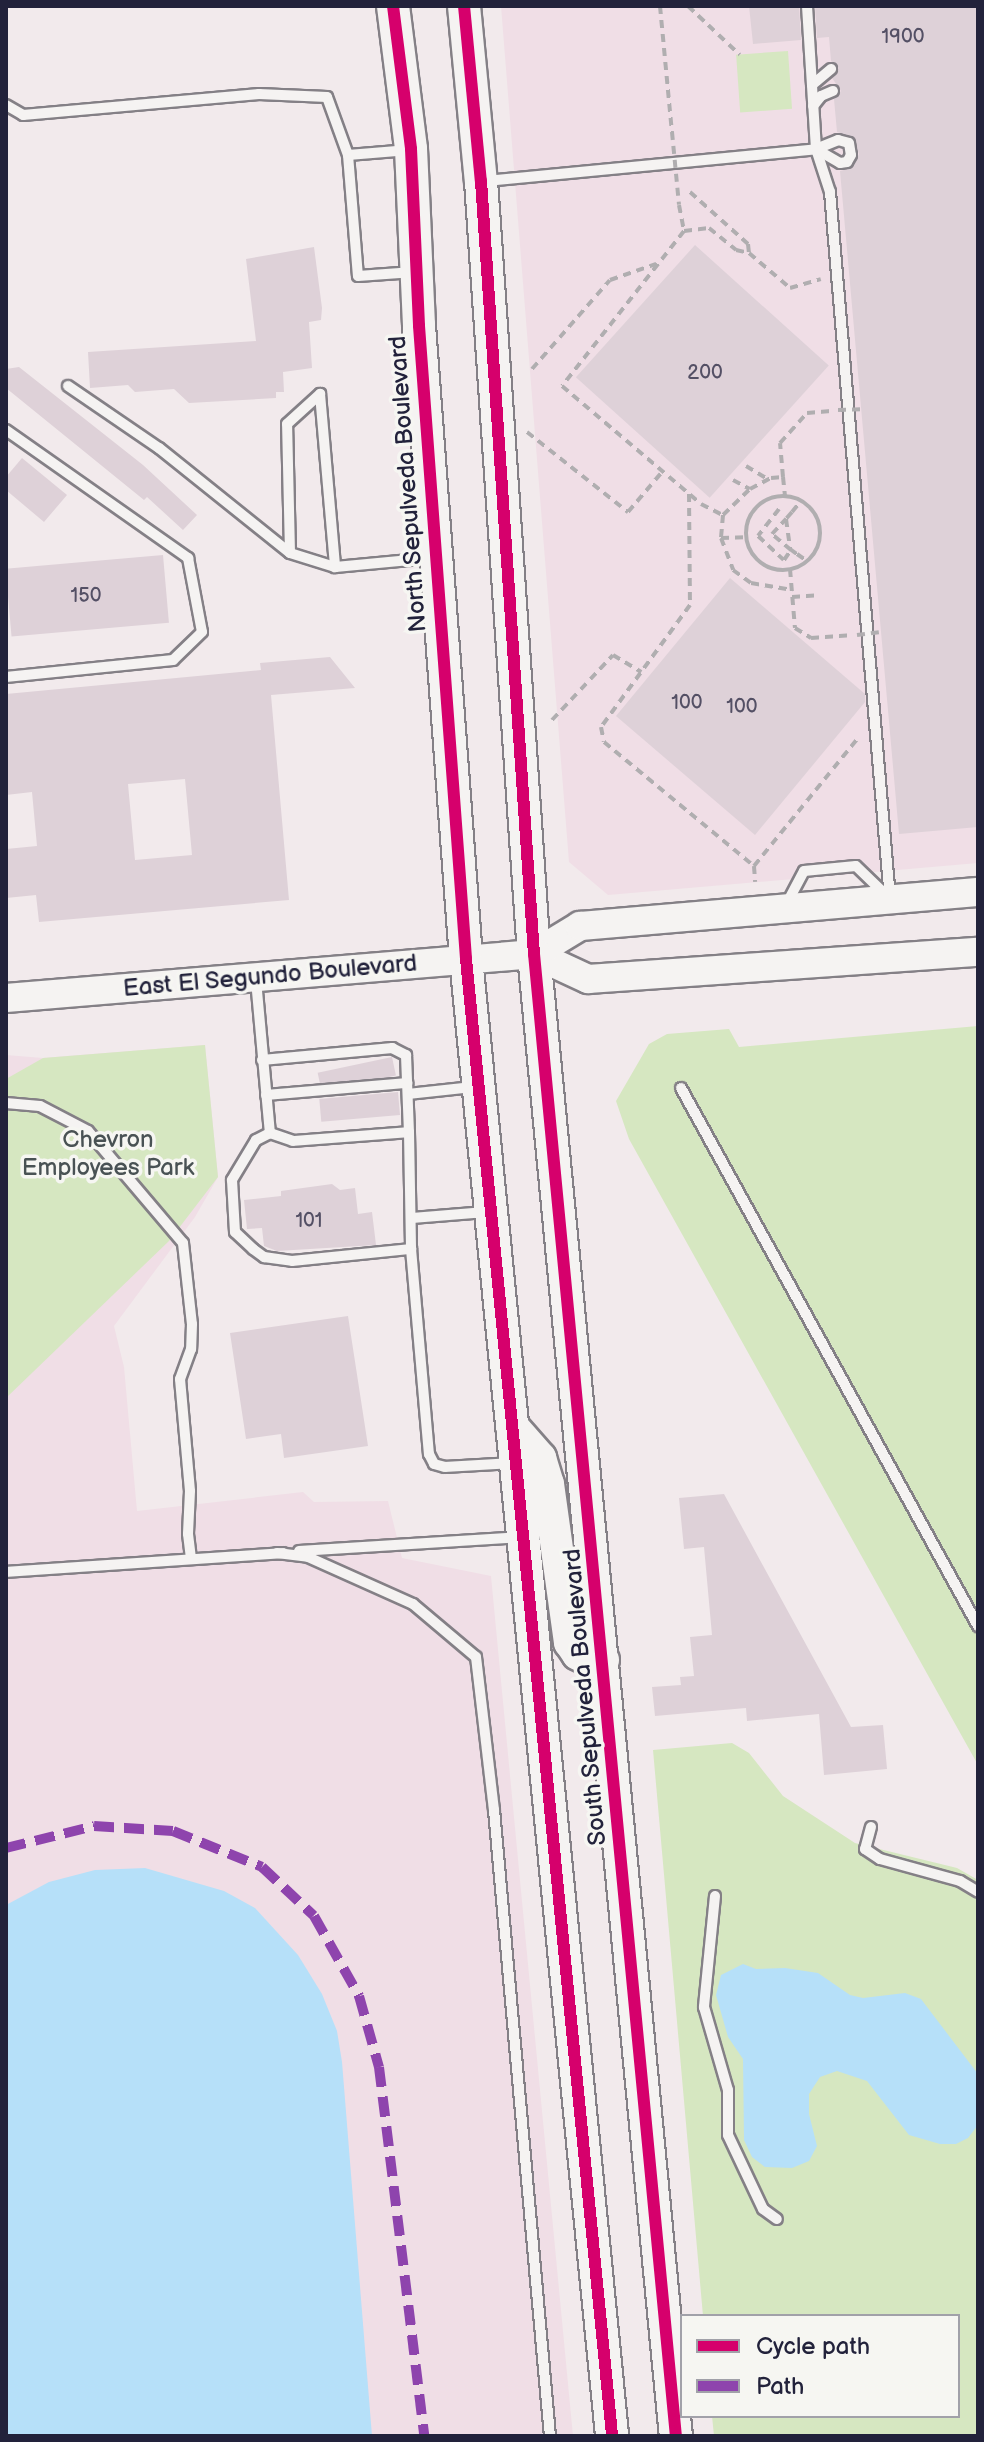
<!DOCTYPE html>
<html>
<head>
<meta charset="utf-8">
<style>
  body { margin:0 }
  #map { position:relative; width:984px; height:2442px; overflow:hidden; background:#f2eaec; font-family:"Balsamiq Sans",sans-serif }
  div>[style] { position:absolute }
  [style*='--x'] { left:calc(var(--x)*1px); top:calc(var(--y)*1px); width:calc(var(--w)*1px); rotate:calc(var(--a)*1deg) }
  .built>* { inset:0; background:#f0dee6 }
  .green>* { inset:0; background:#d6e7c1; transform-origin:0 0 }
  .water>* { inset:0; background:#b6e0f9 }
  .building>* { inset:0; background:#ded1d8; transform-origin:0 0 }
  .path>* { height:4px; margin-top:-2px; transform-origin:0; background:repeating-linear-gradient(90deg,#b0aeb0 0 8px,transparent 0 14px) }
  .path>.ring { margin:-2px; padding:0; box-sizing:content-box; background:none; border:4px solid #b0aeb0; border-radius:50% }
  .roads { filter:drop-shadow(2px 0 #848086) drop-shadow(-2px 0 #848086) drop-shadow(0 2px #848086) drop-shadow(0 -2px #848086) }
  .service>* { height:10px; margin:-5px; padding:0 5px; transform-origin:5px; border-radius:5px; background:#f5f3f2 }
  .secondary>* { height:28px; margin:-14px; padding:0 14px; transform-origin:14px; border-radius:14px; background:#f5f3f2 }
  .trunk>* { height:32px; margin:-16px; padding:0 16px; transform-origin:16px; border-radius:16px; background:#f5f3f2 }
  .path-bridge>* { height:4px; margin-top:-2px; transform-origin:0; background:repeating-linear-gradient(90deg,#b0aeb0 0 8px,transparent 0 14px) }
  .quiet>* { height:10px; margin-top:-5px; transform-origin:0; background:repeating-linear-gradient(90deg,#8e44ad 0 20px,transparent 0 30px) }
  .cycleway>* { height:12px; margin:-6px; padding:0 6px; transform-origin:6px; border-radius:6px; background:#d6006c }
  span { translate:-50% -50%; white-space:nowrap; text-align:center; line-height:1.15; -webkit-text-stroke:7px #f6f6f2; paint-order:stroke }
  .number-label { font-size:20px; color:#545065 }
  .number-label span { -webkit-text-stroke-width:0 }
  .street-label { font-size:24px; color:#22223b }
  .park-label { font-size:24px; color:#495254 }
  .frame { position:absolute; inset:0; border:8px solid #22223b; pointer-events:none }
  .legend { position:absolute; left:680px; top:2314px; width:280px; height:104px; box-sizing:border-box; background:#f6f6f2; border:2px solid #a1a1a9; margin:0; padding:10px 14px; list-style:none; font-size:24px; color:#22223b }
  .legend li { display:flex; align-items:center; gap:16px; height:40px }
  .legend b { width:40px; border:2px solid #a1a1a9 }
</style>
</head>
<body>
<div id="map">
  <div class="built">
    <i style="clip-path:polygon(501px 6px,978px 6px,978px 863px,608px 895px,569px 862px)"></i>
    <i style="clip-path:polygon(205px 1045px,218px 1177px,195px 1217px,114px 1326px,124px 1367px,137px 1511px,303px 1492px,314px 1502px,388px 1501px,402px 1558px,491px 1576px,573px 2436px,6px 2436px,6px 1055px,43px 1058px)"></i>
  </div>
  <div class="green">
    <i style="left:788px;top:51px;width:58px;height:52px;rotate:86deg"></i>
    <i style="clip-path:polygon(978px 1026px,978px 1765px,629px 1139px,616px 1101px,649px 1044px,667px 1034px,729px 1029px,739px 1047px)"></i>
    <i style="clip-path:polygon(205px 1045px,218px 1177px,169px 1241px,6px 1398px,6px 1079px,43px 1058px)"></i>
    <i style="clip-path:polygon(732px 1743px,749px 1753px,783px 1796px,855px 1843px,957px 1868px,978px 1880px,978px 2436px,714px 2436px,712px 2416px,958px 2416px,958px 2316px,703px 2316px,653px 1750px)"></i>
  </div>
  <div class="water">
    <i style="clip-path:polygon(145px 1868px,224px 1891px,255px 1908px,298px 1955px,322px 1994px,337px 2031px,342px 2062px,372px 2436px,6px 2436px,6px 1905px,49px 1882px,95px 1870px)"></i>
    <i style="clip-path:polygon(743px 1964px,756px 1969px,785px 1968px,818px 1973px,850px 1995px,863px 1998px,905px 1993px,921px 1999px,978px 2074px,978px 2125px,968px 2138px,956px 2144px,940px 2144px,909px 2135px,867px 2081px,837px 2071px,820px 2077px,809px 2094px,809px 2114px,817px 2146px,809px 2161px,792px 2168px,765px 2167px,752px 2157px,744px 2140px,743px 2059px,728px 2037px,716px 1995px,721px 1975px)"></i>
  </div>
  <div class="building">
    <i style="clip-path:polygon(749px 6px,799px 6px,801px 40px,753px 44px)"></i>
    <i style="clip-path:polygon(815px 6px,978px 6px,978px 827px,899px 834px,840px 171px,852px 168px,859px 154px,854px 137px,837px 132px,834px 99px,841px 91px,832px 78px,839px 68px,831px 61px,829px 37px,817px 38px)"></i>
    <i style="left:695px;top:245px;width:180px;height:178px;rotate:42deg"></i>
    <i style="clip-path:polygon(314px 247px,322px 308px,321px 320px,309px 322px,312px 368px,283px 372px,284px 392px,276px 392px,276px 398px,189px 403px,174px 389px,135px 392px,128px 385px,90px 388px,88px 352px,256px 341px,246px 259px)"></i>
    <i style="clip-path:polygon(19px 367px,143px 465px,197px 515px,183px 530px,147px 497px,144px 500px,6px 388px,6px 369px)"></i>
    <i style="clip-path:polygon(22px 458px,67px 495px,44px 522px,6px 490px,6px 477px)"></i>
    <i style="left:163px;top:555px;width:68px;height:158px;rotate:85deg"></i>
    <i style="clip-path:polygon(730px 578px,865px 694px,865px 702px,755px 835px,616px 716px)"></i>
    <i style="clip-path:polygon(evenodd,330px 657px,355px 688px,271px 695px,289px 900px,39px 922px,36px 895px,6px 898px,6px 849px,37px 846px,32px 792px,6px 795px,6px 694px,261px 670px,260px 663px,330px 657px,185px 779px,192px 855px,135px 860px,128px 784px,185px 779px)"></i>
    <i style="left:392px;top:1057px;width:19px;height:76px;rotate:78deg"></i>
    <i style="left:398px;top:1092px;width:23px;height:79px;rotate:85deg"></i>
    <i style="clip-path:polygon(332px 1184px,340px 1190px,355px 1188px,358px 1214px,372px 1212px,376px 1245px,277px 1251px,264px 1246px,262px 1228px,247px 1229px,244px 1200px,281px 1196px,281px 1191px)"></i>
    <i style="clip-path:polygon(348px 1316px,368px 1446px,284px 1458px,281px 1434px,246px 1439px,230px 1333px)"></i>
    <i style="clip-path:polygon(724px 1494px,851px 1727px,883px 1725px,887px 1769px,824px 1775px,819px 1714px,747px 1721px,746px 1708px,655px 1716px,652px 1687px,681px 1685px,680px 1677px,694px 1676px,690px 1637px,712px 1635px,704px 1547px,684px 1549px,679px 1498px)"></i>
  </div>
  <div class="path">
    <i style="--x:660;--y:6;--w:127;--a:84.6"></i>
    <i style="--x:688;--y:6;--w:71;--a:43.3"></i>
    <i style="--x:690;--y:192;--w:78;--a:41.9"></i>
    <i style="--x:748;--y:244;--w:9;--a:84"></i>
    <i style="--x:679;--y:205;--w:26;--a:79"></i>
    <i style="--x:684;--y:231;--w:197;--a:128.2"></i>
    <i style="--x:562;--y:386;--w:182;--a:40.3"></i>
    <i style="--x:701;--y:504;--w:25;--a:27"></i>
    <i style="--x:723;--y:515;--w:23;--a:95"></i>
    <i style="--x:721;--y:538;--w:34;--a:69"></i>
    <i style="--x:733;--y:570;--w:22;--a:36"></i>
    <i style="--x:751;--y:583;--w:42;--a:9.7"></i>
    <i style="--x:684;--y:231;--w:25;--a:-7"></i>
    <i style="--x:709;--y:228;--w:35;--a:39"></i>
    <i style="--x:736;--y:250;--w:13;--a:13"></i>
    <i style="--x:749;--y:253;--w:54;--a:40.5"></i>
    <i style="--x:790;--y:288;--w:32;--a:-16"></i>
    <i style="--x:532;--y:369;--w:118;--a:-48.8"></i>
    <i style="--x:610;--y:280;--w:49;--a:-19.2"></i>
    <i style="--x:527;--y:432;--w:129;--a:38.4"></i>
    <i style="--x:628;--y:512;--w:52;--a:-49.6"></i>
    <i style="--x:746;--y:466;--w:27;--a:31"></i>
    <i style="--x:783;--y:477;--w:34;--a:-95"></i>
    <i style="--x:780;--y:443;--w:40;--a:-48"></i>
    <i style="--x:807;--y:413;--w:24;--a:-5"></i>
    <i style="--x:733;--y:480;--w:19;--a:28"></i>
    <i style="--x:689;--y:494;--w:111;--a:89.5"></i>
    <i style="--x:690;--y:605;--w:151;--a:126.1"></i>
    <i style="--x:601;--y:727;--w:15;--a:79"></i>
    <i style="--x:604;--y:742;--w:195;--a:39.6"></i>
    <i style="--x:754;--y:866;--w:166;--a:-50.9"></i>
    <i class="ring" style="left:746px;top:496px;width:70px;height:70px"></i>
    <i style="--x:779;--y:509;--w:34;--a:128"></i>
    <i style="--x:758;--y:536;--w:35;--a:43"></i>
    <i style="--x:784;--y:560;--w:12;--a:-55"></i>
    <i style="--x:791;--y:550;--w:25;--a:-140"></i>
    <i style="--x:772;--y:534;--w:21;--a:-47"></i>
    <i style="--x:792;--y:512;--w:14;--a:-51"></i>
    <i style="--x:723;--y:515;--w:37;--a:-44"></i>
    <i style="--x:750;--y:489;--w:24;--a:-28"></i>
    <i style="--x:771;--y:478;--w:12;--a:-5"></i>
    <i style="--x:783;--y:477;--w:20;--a:84"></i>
    <i style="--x:721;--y:538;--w:24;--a:-2"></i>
    <i style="--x:797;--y:554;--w:12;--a:35"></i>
    <i style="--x:790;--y:569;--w:59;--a:85.2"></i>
    <i style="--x:795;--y:628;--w:19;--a:32"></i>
    <i style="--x:811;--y:638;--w:39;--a:-4"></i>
    <i style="--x:792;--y:597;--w:26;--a:-4"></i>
    <i style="--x:552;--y:720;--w:89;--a:-46.8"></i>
    <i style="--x:613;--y:655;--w:33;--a:31"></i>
    <i style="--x:754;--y:866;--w:16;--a:86"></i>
  </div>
  <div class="roads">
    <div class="service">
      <i style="--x:807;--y:6;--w:143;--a:86.4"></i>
      <i style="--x:816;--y:149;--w:45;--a:72"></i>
      <i style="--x:830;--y:192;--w:710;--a:85.15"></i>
      <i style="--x:812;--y:85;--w:25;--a:-40"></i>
      <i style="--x:6;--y:105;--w:20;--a:30"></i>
      <i style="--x:23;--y:115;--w:237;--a:-5.1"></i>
      <i style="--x:259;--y:94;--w:68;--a:2.5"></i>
      <i style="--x:327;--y:97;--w:62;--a:70.1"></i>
      <i style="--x:813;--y:106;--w:13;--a:-51"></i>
      <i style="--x:821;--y:96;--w:13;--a:-23"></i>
      <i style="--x:409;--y:150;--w:61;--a:175.3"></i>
      <i style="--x:348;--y:155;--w:121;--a:85.3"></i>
      <i style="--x:358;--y:276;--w:56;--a:-4.1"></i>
      <i style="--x:486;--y:181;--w:332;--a:-5.5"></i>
      <i style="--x:816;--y:149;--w:24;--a:-22"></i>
      <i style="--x:838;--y:140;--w:11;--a:15"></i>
      <i style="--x:849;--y:143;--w:12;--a:81"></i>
      <i style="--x:851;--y:155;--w:8;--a:120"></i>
      <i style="--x:847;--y:162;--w:7;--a:172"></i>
      <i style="--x:840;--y:163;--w:28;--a:-150"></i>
      <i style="--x:68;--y:386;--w:110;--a:34.3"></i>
      <i style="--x:159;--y:448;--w:168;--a:38.7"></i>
      <i style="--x:290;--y:553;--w:47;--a:17.3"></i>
      <i style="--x:335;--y:567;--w:97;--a:-5.3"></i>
      <i style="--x:320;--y:394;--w:174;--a:85"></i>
      <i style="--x:6;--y:430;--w:223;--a:35.1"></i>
      <i style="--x:188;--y:558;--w:75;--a:79.3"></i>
      <i style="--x:202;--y:632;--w:40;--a:136"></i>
      <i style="--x:173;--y:660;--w:168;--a:174.2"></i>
      <i style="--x:290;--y:553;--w:129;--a:-91.3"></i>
      <i style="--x:287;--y:424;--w:45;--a:-42.3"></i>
      <i style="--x:787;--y:903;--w:36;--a:-62"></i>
      <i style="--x:804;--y:871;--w:52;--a:-5.5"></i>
      <i style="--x:856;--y:866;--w:43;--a:44.1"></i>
      <i style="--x:256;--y:980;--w:154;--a:84.8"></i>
      <i style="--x:270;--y:1133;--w:24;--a:19"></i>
      <i style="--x:293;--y:1141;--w:116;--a:-4.4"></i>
      <i style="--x:409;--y:1132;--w:117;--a:89"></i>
      <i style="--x:411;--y:1249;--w:206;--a:85"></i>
      <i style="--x:429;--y:1454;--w:11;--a:63"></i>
      <i style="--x:434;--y:1464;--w:11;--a:15"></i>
      <i style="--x:445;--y:1467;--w:68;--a:-3.4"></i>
      <i style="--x:262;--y:1060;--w:131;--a:-5.3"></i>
      <i style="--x:392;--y:1048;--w:16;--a:27"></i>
      <i style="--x:406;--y:1055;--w:77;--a:87.8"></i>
      <i style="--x:681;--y:1088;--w:615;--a:61.1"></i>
      <i style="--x:408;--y:1094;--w:65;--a:-6.1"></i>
      <i style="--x:266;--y:1095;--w:142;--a:-4.9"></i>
      <i style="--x:6;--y:1103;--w:34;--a:5"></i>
      <i style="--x:40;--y:1106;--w:54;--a:27.5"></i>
      <i style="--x:88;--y:1131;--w:147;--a:49.7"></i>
      <i style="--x:183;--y:1243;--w:81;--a:83.7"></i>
      <i style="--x:192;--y:1324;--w:25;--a:92"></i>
      <i style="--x:191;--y:1349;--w:32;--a:110"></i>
      <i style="--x:180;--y:1379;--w:112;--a:84.9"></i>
      <i style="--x:190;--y:1491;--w:43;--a:92.7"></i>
      <i style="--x:188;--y:1534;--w:25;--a:83"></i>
      <i style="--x:270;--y:1133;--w:16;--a:153"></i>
      <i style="--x:256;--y:1140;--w:47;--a:121"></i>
      <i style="--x:232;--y:1180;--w:52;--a:86.7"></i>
      <i style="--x:235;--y:1232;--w:25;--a:43"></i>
      <i style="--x:253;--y:1249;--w:14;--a:36"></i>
      <i style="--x:264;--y:1257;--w:28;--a:8"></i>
      <i style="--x:292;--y:1261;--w:120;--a:-5.8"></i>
      <i style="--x:412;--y:1218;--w:74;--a:-4.6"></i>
      <i style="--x:299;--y:1551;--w:220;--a:-3.6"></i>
      <i style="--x:277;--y:1553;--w:31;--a:7"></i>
      <i style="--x:308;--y:1557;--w:115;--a:24.1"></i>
      <i style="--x:413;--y:1604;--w:82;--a:40.1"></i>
      <i style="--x:476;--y:1657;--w:154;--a:83.3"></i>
      <i style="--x:494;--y:1810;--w:628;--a:84.89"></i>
      <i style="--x:6;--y:1572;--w:278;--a:-3.9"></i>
      <i style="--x:871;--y:1827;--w:23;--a:105"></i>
      <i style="--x:865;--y:1849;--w:18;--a:34"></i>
      <i style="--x:880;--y:1859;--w:83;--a:15.4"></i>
      <i style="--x:960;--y:1881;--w:21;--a:31"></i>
      <i style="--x:715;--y:1896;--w:112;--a:95.7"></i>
      <i style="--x:704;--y:2007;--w:86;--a:73.9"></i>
      <i style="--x:728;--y:2090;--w:45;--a:90"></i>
      <i style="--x:728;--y:2135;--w:82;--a:64.7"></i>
      <i style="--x:763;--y:2209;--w:17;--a:36"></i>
    </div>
    <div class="secondary">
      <i style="--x:534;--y:954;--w:60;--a:24.8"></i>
      <i style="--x:588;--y:979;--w:391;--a:-4"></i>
      <i style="--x:6;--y:998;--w:530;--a:-4.76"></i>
      <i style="--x:534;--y:954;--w:54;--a:-31.3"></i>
      <i style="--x:580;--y:926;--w:399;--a:-4.9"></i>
    </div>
    <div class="trunk">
      <i style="--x:393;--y:6;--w:144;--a:82.8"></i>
      <i style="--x:411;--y:149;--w:177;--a:87.4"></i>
      <i style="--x:419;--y:326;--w:635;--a:85.75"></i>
      <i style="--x:466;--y:959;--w:1484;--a:84.35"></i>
      <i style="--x:464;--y:6;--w:176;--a:84.5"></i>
      <i style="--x:481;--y:181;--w:775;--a:86.08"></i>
      <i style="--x:534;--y:954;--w:1489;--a:84.53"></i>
      <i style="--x:512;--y:1426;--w:43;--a:48.8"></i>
      <i style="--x:540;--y:1458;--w:27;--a:73"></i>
      <i style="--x:548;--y:1484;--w:160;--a:82.1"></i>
      <i style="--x:570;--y:1642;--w:14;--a:56"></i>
      <i style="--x:578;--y:1654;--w:14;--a:25"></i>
      <i style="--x:591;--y:1660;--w:12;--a:0"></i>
    </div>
  </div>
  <div class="path-bridge">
    <i style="--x:672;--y:132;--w:73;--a:84.5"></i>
    <i style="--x:838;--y:410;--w:23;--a:-2"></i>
    <i style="--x:792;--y:512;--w:9;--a:131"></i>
    <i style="--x:786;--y:519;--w:30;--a:82"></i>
    <i style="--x:790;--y:549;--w:9;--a:36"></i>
    <i style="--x:857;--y:635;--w:24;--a:-7"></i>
  </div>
  <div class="quiet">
    <i style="--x:6;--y:1848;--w:91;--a:-14"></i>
    <i style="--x:94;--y:1826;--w:79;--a:3.6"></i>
    <i style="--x:173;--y:1831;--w:96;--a:22"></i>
    <i style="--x:262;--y:1867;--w:71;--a:43.3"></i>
    <i style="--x:314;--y:1916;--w:92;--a:60.6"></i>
    <i style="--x:359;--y:1996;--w:74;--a:74.3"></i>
    <i style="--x:379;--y:2067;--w:372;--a:83"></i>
  </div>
  <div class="cycleway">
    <i style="--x:393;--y:6;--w:144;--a:82.8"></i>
    <i style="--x:411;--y:149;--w:177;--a:87.4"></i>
    <i style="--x:419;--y:326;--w:635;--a:85.75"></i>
    <i style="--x:466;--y:959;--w:1484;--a:84.35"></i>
    <i style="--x:464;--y:6;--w:176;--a:84.5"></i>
    <i style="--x:481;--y:181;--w:775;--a:86.08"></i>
    <i style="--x:534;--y:954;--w:1489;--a:84.53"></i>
  </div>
  <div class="number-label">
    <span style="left:903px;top:37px">1900</span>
    <span style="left:705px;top:373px">200</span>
    <span style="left:86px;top:596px">150</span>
    <span style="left:687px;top:703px">100</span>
    <span style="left:742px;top:707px">100</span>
    <span style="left:309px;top:1221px">101</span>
  </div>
  <div class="street-label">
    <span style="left:408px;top:484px;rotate:-94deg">North Sepulveda Boulevard</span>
    <span style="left:270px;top:976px;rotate:-5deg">East El Segundo Boulevard</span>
    <span style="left:585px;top:1697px;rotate:-95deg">South Sepulveda Boulevard</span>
  </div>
  <div class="park-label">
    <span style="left:108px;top:1154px">Chevron<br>Employees Park</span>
  </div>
  <div class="frame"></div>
  <ul class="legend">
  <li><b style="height:10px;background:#d6006c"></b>Cycle path</li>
  <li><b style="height:10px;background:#8e44ad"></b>Path</li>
  </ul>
</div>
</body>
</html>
